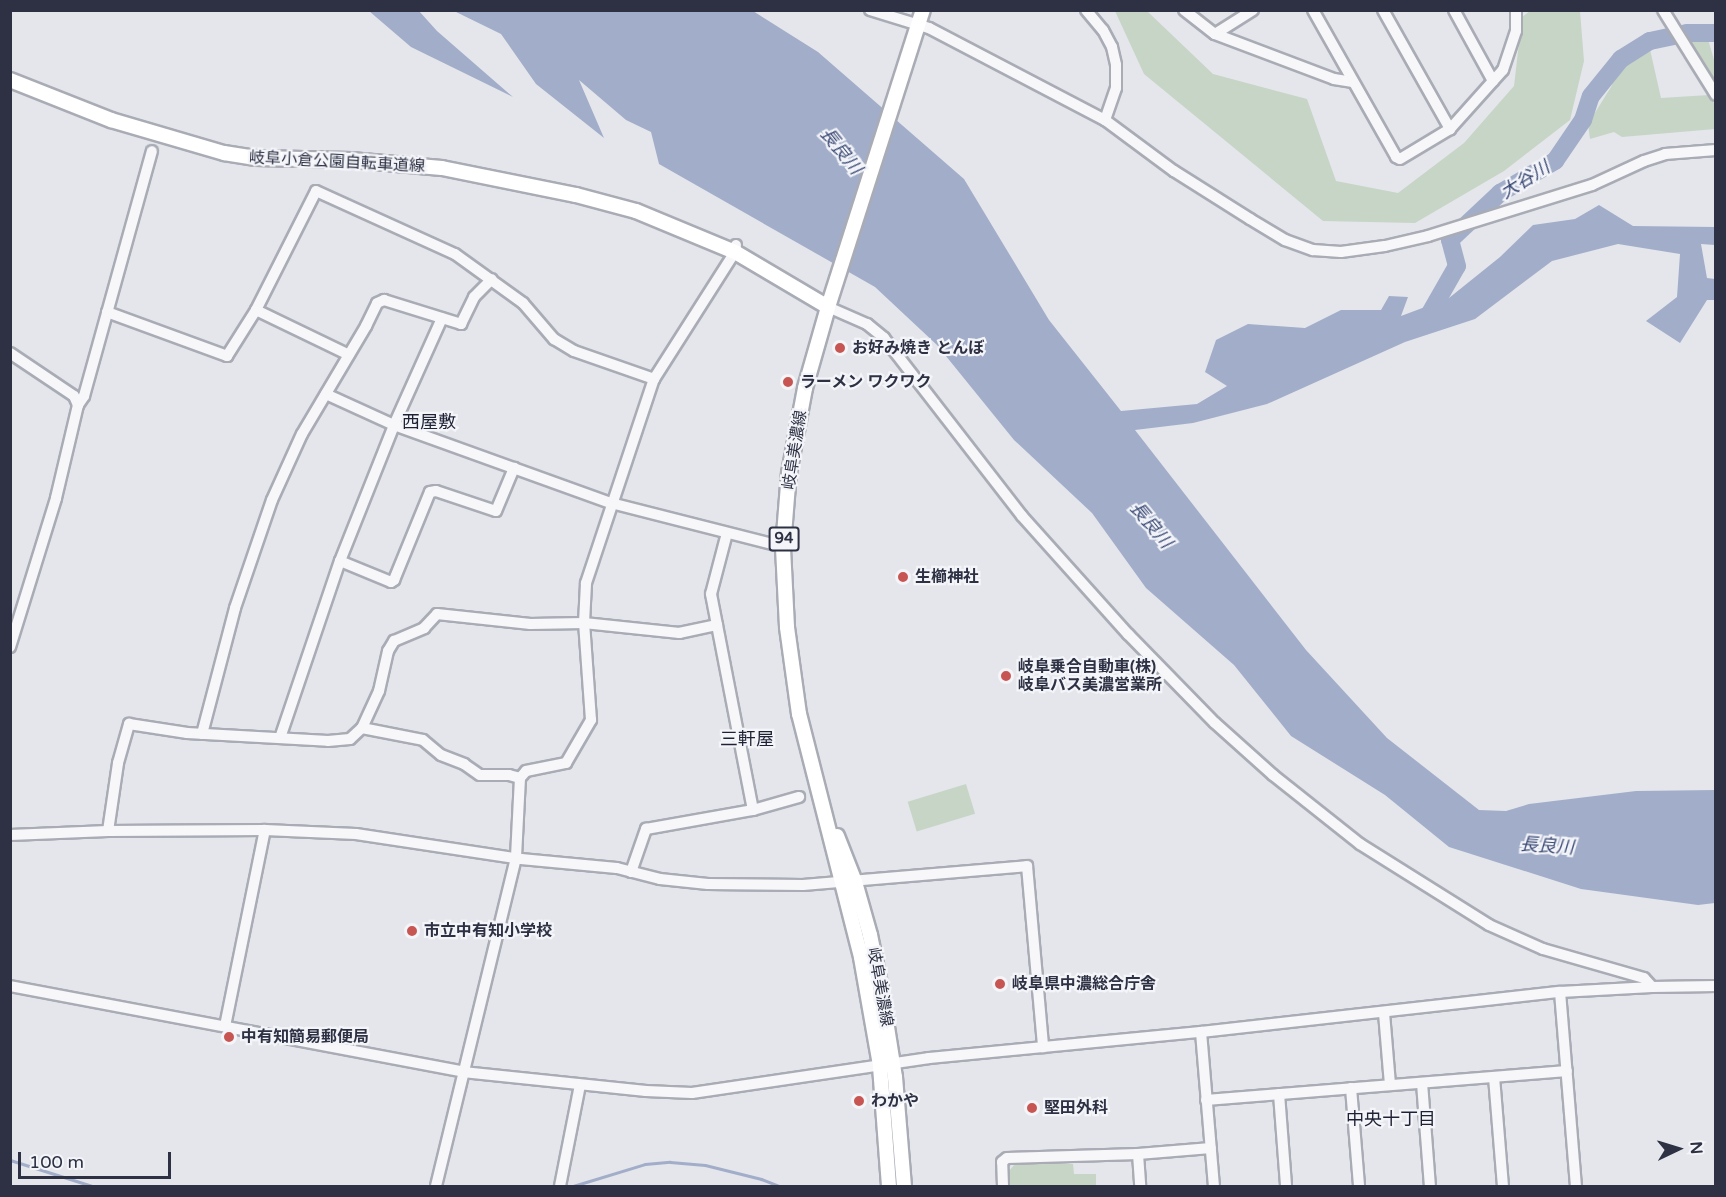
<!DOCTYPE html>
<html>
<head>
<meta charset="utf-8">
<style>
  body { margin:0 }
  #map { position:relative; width:1726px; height:1197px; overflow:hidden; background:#e4e6eb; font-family:"Varela Round","Noto Sans JP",sans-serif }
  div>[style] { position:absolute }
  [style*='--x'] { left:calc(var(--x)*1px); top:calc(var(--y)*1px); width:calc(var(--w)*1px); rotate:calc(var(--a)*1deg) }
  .green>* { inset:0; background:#c7d5c6; transform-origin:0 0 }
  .water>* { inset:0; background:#a2aec9 }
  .stream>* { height:3px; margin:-1.5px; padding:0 1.5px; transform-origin:1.5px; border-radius:1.5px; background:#a2aec9 }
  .river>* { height:18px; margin:-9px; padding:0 9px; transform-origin:9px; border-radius:9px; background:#a2aec9 }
  .roads { filter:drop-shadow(2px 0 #a9acb5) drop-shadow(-2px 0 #a9acb5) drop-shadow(0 2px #a9acb5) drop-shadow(0 -2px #a9acb5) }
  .minor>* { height:10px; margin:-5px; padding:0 5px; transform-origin:5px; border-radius:5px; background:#f7f7fa }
  .major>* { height:14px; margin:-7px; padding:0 7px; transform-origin:7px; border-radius:7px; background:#fff }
  .dots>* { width:16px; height:16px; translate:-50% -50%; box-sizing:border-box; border:3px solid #f4f5f9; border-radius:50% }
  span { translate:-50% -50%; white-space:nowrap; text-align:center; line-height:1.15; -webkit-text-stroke:4.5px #f4f5f9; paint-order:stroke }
  .shield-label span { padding:2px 4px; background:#f4f5f9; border:2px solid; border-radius:4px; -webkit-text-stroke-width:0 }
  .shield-label { font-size:15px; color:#2d3143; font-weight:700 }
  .street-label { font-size:16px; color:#2d3143 }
  .poi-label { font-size:16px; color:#2d3143; font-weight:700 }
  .left { translate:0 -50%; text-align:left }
  .water-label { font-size:18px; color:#394975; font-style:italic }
  .neighbourhood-label { font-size:18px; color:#1f2234 }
  .frame { position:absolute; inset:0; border:12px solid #2d3143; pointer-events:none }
  .north { position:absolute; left:1648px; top:1119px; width:60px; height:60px; -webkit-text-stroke:4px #f4f5f9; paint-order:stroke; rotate:86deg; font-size:16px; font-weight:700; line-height:24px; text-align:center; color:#2d3143 }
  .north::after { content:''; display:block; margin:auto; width:21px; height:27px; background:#2d3143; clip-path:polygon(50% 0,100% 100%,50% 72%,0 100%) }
  .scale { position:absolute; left:18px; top:1152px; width:153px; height:27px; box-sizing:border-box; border:3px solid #2d3143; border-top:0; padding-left:8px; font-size:18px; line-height:21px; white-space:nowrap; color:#2d3143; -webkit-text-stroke:4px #f4f5f9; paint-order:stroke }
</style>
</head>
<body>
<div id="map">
  <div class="green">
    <i style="clip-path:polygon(1115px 11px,1147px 11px,1213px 74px,1307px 99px,1336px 181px,1398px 193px,1464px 143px,1514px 86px,1522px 17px,1530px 11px,1580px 11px,1584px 61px,1570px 120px,1504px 171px,1415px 223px,1323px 221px,1144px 74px)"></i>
    <i style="clip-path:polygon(1707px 36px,1715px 63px,1715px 87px,1687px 41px)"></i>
    <i style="clip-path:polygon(1649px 45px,1661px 98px,1709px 95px,1715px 105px,1715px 129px,1622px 137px,1614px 132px,1590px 139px,1588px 124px,1611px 87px,1621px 65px)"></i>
    <i style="left:966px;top:784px;width:31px;height:61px;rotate:73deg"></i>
    <i style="clip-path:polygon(1015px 1164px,1073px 1164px,1074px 1174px,1096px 1174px,1096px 1186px,1010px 1186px,1009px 1171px)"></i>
  </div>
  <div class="water">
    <i style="clip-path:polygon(369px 11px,419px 11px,437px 31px,513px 97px,411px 47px)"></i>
    <i style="clip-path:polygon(454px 11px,753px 11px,818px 52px,964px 179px,1049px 320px,1121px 411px,1197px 404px,1227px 386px,1205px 372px,1216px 340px,1248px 324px,1305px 328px,1341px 310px,1381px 310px,1389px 296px,1408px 297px,1401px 316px,1449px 298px,1500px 257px,1533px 225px,1575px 219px,1599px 205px,1633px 226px,1715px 227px,1715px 245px,1701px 244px,1707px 278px,1715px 279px,1715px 300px,1707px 300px,1680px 343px,1646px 321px,1677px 297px,1680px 254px,1618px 244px,1552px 261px,1475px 319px,1405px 342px,1267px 404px,1193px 423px,1135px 430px,1306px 650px,1387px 738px,1479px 810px,1506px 811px,1529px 804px,1636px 791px,1715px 790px,1715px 903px,1698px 905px,1581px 889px,1449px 847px,1385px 795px,1291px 736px,1234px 665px,1146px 588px,1092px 513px,1014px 440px,937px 345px,875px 287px,659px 164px,651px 132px,626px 120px,579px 80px,604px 138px,536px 84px,501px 34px)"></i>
  </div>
  <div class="stream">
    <i style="--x:10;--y:1160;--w:86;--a:17.6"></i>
    <i style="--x:573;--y:1186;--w:75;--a:-17"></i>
    <i style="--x:645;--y:1164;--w:25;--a:-5"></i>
    <i style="--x:670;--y:1162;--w:35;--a:5"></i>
    <i style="--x:705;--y:1165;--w:58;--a:14"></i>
    <i style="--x:761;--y:1179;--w:19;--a:21"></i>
  </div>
  <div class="river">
    <i style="--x:1425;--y:322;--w:64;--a:-60.3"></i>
    <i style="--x:1457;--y:266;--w:27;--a:-105"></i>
    <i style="--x:1450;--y:240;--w:69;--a:-43.2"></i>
    <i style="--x:1500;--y:193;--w:64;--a:-30.2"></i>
    <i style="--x:1555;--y:161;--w:50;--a:-55.7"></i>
    <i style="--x:1583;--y:120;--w:25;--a:-72"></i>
    <i style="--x:1591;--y:96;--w:48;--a:-51"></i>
    <i style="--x:1621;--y:59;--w:34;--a:-32"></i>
    <i style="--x:1650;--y:41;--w:38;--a:-12"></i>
    <i style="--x:1687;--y:33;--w:29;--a:0"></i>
  </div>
  <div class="roads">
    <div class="minor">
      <i style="--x:870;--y:10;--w:62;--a:17"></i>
      <i style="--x:929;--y:28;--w:199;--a:27.6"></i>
      <i style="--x:1105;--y:120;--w:86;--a:36.5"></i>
      <i style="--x:1174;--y:171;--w:90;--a:32.3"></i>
      <i style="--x:1250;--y:219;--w:41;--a:31"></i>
      <i style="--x:1285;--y:240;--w:30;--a:20"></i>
      <i style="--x:1313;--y:250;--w:28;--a:4"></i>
      <i style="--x:1341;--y:252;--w:44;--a:-7.8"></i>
      <i style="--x:1385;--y:246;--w:44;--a:-13.1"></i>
      <i style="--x:1428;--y:236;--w:172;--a:-17.3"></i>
      <i style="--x:1592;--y:185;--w:57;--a:-24.8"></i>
      <i style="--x:1644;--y:161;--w:22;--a:-18"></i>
      <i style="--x:1665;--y:154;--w:51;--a:-4.5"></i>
      <i style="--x:1086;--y:10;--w:26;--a:50"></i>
      <i style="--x:1103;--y:30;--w:19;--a:62"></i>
      <i style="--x:1112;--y:47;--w:18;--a:77"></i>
      <i style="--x:1116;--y:65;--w:23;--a:90"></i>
      <i style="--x:1116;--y:88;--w:34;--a:109"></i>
      <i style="--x:1184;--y:10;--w:39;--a:38"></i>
      <i style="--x:1215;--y:34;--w:127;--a:20.7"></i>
      <i style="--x:1334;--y:79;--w:19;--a:9"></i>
      <i style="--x:1313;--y:10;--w:169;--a:60.5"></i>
      <i style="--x:1396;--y:157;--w:4;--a:27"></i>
      <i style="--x:1400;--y:159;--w:58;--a:-31"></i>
      <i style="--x:1450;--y:129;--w:79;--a:-48.1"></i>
      <i style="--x:1503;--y:70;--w:41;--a:-71.6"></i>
      <i style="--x:1516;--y:31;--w:21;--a:-90"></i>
      <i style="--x:1383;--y:10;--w:137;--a:60.6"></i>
      <i style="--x:1454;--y:10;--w:81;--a:61.2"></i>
      <i style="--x:1663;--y:10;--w:100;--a:58.1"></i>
      <i style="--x:1215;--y:34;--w:45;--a:-32.3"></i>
      <i style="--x:828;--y:307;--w:43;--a:23.6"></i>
      <i style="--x:867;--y:324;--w:22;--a:39"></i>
      <i style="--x:884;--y:338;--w:225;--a:52.2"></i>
      <i style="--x:1022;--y:516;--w:159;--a:48.1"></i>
      <i style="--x:1128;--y:634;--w:124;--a:45.7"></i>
      <i style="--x:1215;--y:723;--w:78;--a:41.9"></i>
      <i style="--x:1273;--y:775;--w:111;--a:38.4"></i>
      <i style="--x:1360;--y:844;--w:152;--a:32.1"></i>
      <i style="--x:1489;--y:925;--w:59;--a:24"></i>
      <i style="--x:1543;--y:949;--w:105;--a:16"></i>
      <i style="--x:1644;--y:978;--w:12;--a:48"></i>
      <i style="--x:1652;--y:987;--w:64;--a:-0.9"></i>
      <i style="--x:256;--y:310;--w:103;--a:25.8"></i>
      <i style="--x:107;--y:312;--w:128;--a:20.1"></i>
      <i style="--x:227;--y:356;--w:54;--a:-57.8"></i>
      <i style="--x:256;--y:310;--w:133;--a:-63.2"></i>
      <i style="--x:316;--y:191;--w:153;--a:24.4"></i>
      <i style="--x:455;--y:254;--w:84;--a:35.8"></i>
      <i style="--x:523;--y:303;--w:48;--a:49.3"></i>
      <i style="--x:554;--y:339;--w:23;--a:31"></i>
      <i style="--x:574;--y:351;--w:85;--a:19.3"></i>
      <i style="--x:10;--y:353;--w:77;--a:33.9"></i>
      <i style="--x:74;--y:396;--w:10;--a:66"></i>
      <i style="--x:326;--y:394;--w:75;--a:24.5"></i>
      <i style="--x:394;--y:425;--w:231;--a:19.8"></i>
      <i style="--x:611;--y:503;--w:178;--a:14.3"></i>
      <i style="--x:727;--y:533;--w:63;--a:104.7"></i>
      <i style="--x:711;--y:594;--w:220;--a:79"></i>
      <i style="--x:340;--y:561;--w:55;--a:22.4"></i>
      <i style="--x:391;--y:582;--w:4;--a:-34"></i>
      <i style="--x:394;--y:580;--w:95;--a:-67.8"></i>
      <i style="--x:430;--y:492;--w:6;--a:-9"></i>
      <i style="--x:436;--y:491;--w:63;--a:18.4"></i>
      <i style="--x:496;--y:511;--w:47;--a:-67.3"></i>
      <i style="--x:10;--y:647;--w:156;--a:-72.8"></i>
      <i style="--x:56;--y:498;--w:96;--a:-76.7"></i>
      <i style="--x:78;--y:405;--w:11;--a:-56"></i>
      <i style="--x:84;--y:396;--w:254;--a:-74.5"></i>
      <i style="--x:362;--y:728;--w:62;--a:11.1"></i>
      <i style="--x:423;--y:740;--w:23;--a:40"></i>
      <i style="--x:441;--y:755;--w:25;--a:21"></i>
      <i style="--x:464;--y:764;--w:19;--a:35"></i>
      <i style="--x:480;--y:775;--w:29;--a:0"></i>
      <i style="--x:509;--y:775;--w:11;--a:15"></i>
      <i style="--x:202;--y:734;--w:130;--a:-75.3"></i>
      <i style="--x:235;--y:608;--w:114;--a:-71.1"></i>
      <i style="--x:272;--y:500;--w:72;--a:-65.6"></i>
      <i style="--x:302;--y:434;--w:126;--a:-59.3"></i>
      <i style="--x:366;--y:326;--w:25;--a:-64"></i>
      <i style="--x:377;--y:303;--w:8;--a:-23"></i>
      <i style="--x:384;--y:300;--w:81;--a:17.3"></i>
      <i style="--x:461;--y:324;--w:30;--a:-64"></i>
      <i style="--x:474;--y:297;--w:25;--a:-45"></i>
      <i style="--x:280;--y:738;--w:187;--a:-71.3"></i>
      <i style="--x:340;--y:561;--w:146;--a:-68.3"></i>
      <i style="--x:394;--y:425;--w:117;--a:-65.8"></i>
      <i style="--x:108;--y:831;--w:69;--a:-81.6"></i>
      <i style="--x:118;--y:763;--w:41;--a:-74.2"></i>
      <i style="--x:129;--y:724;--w:59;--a:8.8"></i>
      <i style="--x:187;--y:733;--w:141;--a:3.2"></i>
      <i style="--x:328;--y:741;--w:22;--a:-5"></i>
      <i style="--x:350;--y:739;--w:16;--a:-43"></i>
      <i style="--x:362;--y:728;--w:41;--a:-65.3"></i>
      <i style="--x:379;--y:691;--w:41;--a:-77.3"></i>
      <i style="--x:388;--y:651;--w:12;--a:-59"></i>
      <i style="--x:394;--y:641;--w:33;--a:-23"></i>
      <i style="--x:424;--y:628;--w:19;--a:-47"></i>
      <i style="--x:437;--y:614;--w:94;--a:6.1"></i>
      <i style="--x:530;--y:624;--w:54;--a:-1.1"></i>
      <i style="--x:584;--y:623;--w:96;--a:6"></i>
      <i style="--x:679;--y:633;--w:39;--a:-12"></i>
      <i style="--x:10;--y:835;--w:98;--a:-2.3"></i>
      <i style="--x:108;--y:831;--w:157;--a:-0.4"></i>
      <i style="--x:265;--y:830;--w:91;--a:2.5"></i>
      <i style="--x:356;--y:834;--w:167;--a:8.6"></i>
      <i style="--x:521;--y:859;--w:96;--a:5.4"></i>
      <i style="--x:617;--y:868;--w:44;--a:14.3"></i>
      <i style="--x:660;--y:879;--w:48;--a:5.9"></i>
      <i style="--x:708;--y:884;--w:95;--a:0.6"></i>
      <i style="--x:803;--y:885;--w:225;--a:-4.8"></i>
      <i style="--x:1027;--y:866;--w:182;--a:84.9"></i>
      <i style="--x:631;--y:872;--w:46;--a:-70.8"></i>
      <i style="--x:646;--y:829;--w:109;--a:-10.1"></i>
      <i style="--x:753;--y:810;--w:48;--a:-15.8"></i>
      <i style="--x:10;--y:986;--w:461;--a:10.7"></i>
      <i style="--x:463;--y:1072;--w:184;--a:5.9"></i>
      <i style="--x:646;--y:1091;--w:46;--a:2.5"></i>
      <i style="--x:692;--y:1093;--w:240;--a:-8.4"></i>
      <i style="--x:929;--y:1058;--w:273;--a:-5.5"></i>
      <i style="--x:1201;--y:1032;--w:361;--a:-6.4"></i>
      <i style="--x:1560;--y:992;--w:92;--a:-3.1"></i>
      <i style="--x:1560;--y:992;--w:195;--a:85.3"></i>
      <i style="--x:1384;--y:1013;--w:72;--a:85.2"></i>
      <i style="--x:225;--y:1026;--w:200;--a:-78.5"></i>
      <i style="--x:1201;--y:1032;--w:155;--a:85.2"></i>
      <i style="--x:1494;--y:1077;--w:109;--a:85.3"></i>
      <i style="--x:1422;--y:1083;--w:103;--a:85.6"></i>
      <i style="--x:1351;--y:1088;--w:98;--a:85.3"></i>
      <i style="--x:1279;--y:1094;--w:92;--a:85.6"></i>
      <i style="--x:1206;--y:1100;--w:362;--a:-4.6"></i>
      <i style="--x:1138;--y:1154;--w:32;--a:86"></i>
      <i style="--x:436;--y:1186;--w:339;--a:-76.3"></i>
      <i style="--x:516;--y:857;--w:79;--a:-87.1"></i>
      <i style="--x:520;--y:778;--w:9;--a:-49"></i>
      <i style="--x:526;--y:771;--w:41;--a:-11.3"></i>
      <i style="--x:566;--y:763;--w:50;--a:-59.8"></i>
      <i style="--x:591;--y:720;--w:97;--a:-94.1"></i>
      <i style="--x:584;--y:623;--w:40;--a:-87.1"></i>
      <i style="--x:586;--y:583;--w:215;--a:-71.6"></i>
      <i style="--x:654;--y:379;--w:151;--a:-57.5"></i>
      <i style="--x:735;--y:252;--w:7;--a:-82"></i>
      <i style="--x:560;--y:1186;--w:103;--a:-78.8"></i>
      <i style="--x:1003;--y:1186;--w:24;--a:-92"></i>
      <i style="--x:1002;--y:1162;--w:6;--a:-39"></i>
      <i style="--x:1007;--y:1158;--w:131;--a:-1.7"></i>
      <i style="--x:1138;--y:1154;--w:73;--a:-4.7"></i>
    </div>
    <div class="major">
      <i style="--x:10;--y:80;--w:109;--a:21.6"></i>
      <i style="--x:111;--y:120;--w:118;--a:16.3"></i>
      <i style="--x:224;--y:153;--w:32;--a:9"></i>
      <i style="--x:256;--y:158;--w:95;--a:1.2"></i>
      <i style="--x:351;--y:160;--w:91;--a:5"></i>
      <i style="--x:442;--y:168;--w:137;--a:11.4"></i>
      <i style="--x:576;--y:195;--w:62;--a:14.9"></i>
      <i style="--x:636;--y:211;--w:107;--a:22.5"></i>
      <i style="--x:735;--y:252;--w:108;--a:30.6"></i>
      <i style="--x:837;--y:836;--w:49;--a:68.6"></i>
      <i style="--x:855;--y:882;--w:55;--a:74.2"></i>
      <i style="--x:870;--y:935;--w:55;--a:78.5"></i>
      <i style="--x:881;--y:989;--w:89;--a:81"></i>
      <i style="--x:895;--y:1077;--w:109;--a:85.3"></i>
      <i style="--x:889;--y:1186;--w:121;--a:-94.3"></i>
      <i style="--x:880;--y:1065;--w:110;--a:-100"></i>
      <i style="--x:861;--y:957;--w:251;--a:-104.3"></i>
      <i style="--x:799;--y:714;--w:88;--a:-97.9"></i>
      <i style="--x:787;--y:627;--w:80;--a:-92.9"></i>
      <i style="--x:783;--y:547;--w:74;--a:-85.4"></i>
      <i style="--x:789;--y:473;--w:86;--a:-79.3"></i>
      <i style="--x:805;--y:388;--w:84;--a:-74.1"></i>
      <i style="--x:828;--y:307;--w:312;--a:-72.3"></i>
    </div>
  </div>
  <div class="dots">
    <i style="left:840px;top:348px;background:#c75653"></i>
    <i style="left:788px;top:382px;background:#c75653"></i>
    <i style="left:903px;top:577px;background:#c75653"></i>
    <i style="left:1006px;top:676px;background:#c75653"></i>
    <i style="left:412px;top:931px;background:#c75653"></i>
    <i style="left:1000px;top:984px;background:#c75653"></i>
    <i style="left:229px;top:1037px;background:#c75653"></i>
    <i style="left:859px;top:1101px;background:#c75653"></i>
    <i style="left:1032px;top:1108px;background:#c75653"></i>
  </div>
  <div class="shield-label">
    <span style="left:784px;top:539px">94</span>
  </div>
  <div class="street-label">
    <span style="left:337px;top:162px;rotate:3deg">岐阜小倉公園自転車道線</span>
    <span style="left:795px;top:450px;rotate:-81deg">岐阜美濃線</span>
    <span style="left:880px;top:987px;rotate:80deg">岐阜美濃線</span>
  </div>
  <div class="poi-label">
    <span class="left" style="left:852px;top:348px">お好み焼き とんぼ</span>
    <span class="left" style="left:800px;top:382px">ラーメン ワクワク</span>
    <span class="left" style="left:915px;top:577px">生櫛神社</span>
    <span class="left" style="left:1018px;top:676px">岐阜乗合自動車(株)<br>岐阜バス美濃営業所</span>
    <span class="left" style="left:424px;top:931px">市立中有知小学校</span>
    <span class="left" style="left:1012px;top:984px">岐阜県中濃総合庁舎</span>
    <span class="left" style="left:241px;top:1037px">中有知簡易郵便局</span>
    <span class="left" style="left:871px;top:1101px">わかや</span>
    <span class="left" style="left:1044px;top:1108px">堅田外科</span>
  </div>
  <div class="water-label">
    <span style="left:841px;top:151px;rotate:51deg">長良川</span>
    <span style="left:1525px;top:180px;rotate:-32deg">大谷川</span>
    <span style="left:1151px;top:525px;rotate:50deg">長良川</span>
    <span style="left:1547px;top:846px;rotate:4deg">長良川</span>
  </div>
  <div class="neighbourhood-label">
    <span style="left:429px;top:422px">西屋敷</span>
    <span style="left:747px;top:739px">三軒屋</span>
    <span style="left:1391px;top:1119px">中央十丁目</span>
  </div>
  <div class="frame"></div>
  <div class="north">N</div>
  <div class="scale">100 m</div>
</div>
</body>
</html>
